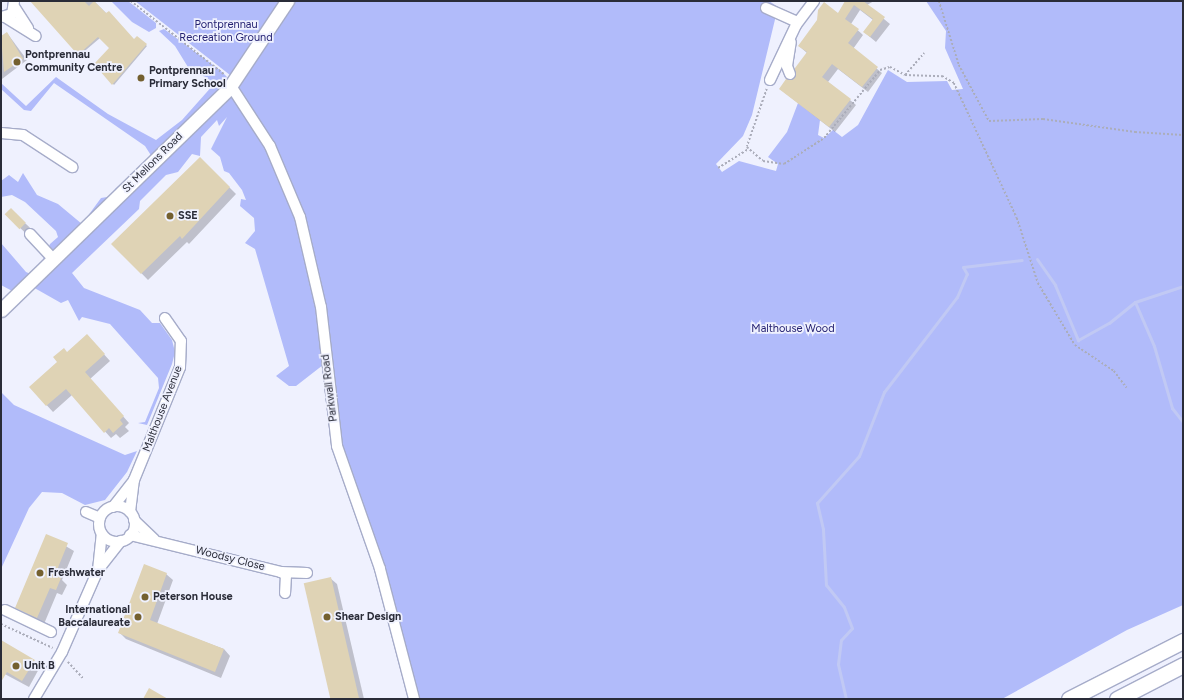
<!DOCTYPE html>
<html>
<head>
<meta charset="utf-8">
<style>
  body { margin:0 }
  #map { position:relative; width:1184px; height:700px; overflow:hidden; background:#eff1fe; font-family:Figtree,sans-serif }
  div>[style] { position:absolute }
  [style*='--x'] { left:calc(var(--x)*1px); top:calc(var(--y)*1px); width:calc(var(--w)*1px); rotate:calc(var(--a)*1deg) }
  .green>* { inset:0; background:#b1bbfa }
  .shadow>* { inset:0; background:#0003; transform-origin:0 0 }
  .stream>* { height:3px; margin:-1.5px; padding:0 1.5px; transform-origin:1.5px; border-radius:1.5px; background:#c1c9f4 }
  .building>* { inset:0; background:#dfd3b5; transform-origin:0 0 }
  .path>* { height:1.5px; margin-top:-0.75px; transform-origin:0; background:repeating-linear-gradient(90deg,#abadba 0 2px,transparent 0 4px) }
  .roads { filter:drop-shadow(1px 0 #a6acc9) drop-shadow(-1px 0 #a6acc9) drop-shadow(0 1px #a6acc9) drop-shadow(0 -1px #a6acc9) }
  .minor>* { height:10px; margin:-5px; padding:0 5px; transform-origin:5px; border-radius:5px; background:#fff }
  .minor>.ring { margin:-5px; padding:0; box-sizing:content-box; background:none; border:10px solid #fff; border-radius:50% }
  .major>* { height:13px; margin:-6.5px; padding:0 6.5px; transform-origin:6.5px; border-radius:6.5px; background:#fff }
  .highway>* { height:15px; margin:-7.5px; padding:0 7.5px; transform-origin:7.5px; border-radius:7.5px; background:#fff }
  .dots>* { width:11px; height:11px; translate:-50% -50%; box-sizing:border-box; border:2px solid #eff1fe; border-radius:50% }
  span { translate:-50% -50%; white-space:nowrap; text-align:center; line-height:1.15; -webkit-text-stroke:3.5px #eff1fe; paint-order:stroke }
  .park-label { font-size:11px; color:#252272 }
  .poi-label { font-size:11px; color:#2a2c38; font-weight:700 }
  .left { translate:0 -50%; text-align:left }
  .right { translate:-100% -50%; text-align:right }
  .street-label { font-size:11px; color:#2a2c38 }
  .frame { position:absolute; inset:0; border:2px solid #2a2c38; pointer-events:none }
</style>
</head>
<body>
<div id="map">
  <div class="green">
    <i style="clip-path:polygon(111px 1px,128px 1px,156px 23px,156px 28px,149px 32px,132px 22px)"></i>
    <i style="clip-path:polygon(135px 1px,282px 1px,230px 75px)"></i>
    <i style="clip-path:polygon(291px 1px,769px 1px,778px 7px,752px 115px,743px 136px,716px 164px,722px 172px,739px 161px,776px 171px,778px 164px,768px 157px,787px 132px,798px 103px,820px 120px,818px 135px,824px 138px,833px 130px,842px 137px,858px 125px,888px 70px,907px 82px,947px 81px,952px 90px,963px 89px,945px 48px,946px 31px,926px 1px,1183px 1px,1183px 605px,1127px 630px,1002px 699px,417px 699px,373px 531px,342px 451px,323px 299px,303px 210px,260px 137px,298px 227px,317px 316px,323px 365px,296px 386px,289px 386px,276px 376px,289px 366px,255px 249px,245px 243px,255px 231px,254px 218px,240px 206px,241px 199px,246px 200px,242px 190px,229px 173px,224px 171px,220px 157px,211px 149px,227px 117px,219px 126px,217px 120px,201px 137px,200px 156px,192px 154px,178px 172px,166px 175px,140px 201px,139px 209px,72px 273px,84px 288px,140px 310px,152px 323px,160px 323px,172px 340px,175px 352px,172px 364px,147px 425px,138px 423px,145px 422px,159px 388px,158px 378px,110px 324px,82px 317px,79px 321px,68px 300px,61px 303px,31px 286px,50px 244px,58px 237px,56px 231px,25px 202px,12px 195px,1px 197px,1px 181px,9px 175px,18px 182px,23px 173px,37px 195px,58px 204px,82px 224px,101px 198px,113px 196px,115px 189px,152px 157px,145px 146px,54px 83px,31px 111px,24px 110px,1px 89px,1px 83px,26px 106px,56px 77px,108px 114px,156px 140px,182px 120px,214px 84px,206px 77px,191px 72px,175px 46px,159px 31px,164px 29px,220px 70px,229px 79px,228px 97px,236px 91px)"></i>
    <i style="clip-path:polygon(1px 243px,26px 272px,35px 276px,14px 292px,1px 285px)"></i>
    <i style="clip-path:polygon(1px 392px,14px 405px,125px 455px,137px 451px,127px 472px,105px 500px,85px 505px,62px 493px,42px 492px,29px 508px,1px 569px)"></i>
  </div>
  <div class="shadow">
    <i style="clip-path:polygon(94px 1px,134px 41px,137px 37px,147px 46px,114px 85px,95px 64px,111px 48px,100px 38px,80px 55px,32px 2px)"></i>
    <i style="clip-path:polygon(846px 1px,874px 1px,867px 5px,890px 24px,876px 42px,864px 32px,873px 20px,860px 10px,851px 24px,863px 35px,853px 49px,882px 73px,868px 92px,838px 69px,828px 82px,856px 105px,835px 132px,780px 89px,796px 79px,807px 53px,799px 46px,838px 14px)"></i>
    <i style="clip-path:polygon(7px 33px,27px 60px,2px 79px,1px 37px)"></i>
    <i style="clip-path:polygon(200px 158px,236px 194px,189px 244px,187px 242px,148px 280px,113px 244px)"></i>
    <i style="left:11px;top:210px;width:26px;height:7px;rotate:43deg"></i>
    <i style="clip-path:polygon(93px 342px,110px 361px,90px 379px,129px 423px,125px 427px,129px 431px,120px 438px,116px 434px,111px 438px,72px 395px,53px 412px,30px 387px,68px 353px)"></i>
    <i style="clip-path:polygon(47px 535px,74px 551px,62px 580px,67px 585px,62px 595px,57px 593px,44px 624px,16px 607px)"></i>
    <i style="clip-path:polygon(166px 574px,173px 580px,157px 624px,224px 649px,230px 656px,221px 678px,126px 639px,119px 632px)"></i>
    <i style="clip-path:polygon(330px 578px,337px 584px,364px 699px,331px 699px)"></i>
    <i style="clip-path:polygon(1px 641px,40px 667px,29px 687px,1px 672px)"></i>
  </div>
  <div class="stream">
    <i style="--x:1037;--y:259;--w:32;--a:55"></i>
    <i style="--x:1055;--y:285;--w:60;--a:67.3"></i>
    <i style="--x:1078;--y:340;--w:35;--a:-29"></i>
    <i style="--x:1109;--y:323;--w:33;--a:-39"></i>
    <i style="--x:1135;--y:302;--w:51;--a:-18.4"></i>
    <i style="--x:1135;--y:302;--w:48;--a:66.6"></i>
    <i style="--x:1154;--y:346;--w:65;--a:73.8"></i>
    <i style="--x:1172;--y:408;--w:18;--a:52"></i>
    <i style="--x:846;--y:699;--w:36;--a:-103"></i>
    <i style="--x:838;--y:664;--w:24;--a:-83"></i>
    <i style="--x:841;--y:640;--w:16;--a:-47"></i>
    <i style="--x:852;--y:628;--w:22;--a:-111"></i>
    <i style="--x:844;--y:607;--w:28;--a:-129"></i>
    <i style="--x:826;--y:585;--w:56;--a:-93.1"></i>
    <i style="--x:823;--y:529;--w:27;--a:-103"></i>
    <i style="--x:817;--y:503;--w:63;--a:-48.2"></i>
    <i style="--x:859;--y:456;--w:69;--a:-68.7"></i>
    <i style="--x:884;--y:392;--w:120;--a:-52.5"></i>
    <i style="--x:957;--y:297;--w:25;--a:-67"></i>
    <i style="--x:967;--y:274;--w:8;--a:-120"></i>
    <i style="--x:963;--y:267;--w:59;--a:-6.8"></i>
  </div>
  <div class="building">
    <i style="clip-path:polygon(30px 1px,84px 1px,89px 6px,94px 1px,106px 13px,109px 11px,134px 39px,137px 36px,147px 44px,112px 85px,94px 64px,109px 48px,98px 37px,78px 55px)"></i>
    <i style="clip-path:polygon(845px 1px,863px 1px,885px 17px,870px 37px,863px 32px,873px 19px,854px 5px,845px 19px,859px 29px,848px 43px,878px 67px,862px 87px,832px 64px,822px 77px,851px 99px,829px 127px,779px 89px,786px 79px,795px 78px,795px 68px,807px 52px,798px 46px,817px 20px,818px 10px,824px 2px,838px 13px)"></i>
    <i style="clip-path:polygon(7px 32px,23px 59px,4px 72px,1px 36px)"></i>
    <i style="clip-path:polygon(200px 157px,230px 187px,182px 239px,180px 236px,141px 274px,111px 244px)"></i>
    <i style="left:11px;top:208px;width:21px;height:9px;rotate:45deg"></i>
    <i style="clip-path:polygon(87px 334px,105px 354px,85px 372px,124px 416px,120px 420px,123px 424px,113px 433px,109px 428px,104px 433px,66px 389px,46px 406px,29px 387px,57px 362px,53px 357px,64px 348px,67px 352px)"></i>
    <i style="clip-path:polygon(46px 534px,68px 543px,55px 575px,61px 578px,56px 590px,50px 588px,37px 618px,15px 608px)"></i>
    <i style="clip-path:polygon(144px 564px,167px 573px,150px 620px,224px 649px,215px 672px,118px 633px)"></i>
    <i style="left:331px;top:577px;width:125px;height:28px;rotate:77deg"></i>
    <i style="clip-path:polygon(1px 640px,35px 660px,22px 681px,7px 672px,1px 682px)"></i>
    <i style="clip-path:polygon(149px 688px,168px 699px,143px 699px)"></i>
  </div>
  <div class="path">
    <i style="--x:131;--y:1;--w:120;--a:38.2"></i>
    <i style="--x:939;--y:1;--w:67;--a:72.6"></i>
    <i style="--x:959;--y:65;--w:64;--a:61.8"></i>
    <i style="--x:989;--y:121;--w:54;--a:-2.1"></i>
    <i style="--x:1043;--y:119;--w:93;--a:8"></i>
    <i style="--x:1135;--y:132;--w:48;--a:3.6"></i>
    <i style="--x:905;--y:75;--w:37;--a:2"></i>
    <i style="--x:942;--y:76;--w:14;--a:30"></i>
    <i style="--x:954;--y:83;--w:149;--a:65"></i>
    <i style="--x:1017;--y:218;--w:68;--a:72.1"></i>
    <i style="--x:1038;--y:283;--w:72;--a:59.2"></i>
    <i style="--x:1075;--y:345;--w:47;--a:33.7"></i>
    <i style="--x:1114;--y:371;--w:21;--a:53"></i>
    <i style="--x:767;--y:89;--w:61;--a:109"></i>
    <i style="--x:747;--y:147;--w:21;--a:41"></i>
    <i style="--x:763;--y:161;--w:21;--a:8"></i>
    <i style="--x:784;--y:164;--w:48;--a:-33"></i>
    <i style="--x:824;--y:138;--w:88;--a:-50.5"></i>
    <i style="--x:880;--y:70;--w:10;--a:-17"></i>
    <i style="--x:890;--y:67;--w:17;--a:28"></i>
    <i style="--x:905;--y:75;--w:29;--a:-49"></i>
    <i style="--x:718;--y:168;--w:36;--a:-32"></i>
    <i style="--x:1;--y:624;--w:57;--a:24.8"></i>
    <i style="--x:68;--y:662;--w:22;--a:47"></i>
  </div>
  <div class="roads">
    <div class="minor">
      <i style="--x:15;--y:8;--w:24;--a:57"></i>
      <i style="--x:766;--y:8;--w:34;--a:24"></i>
      <i style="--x:1;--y:17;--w:11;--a:-15"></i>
      <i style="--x:12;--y:14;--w:13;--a:-81"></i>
      <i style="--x:5;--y:17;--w:36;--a:32"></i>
      <i style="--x:790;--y:74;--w:9;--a:-111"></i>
      <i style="--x:787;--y:66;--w:24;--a:-81"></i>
      <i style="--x:770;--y:80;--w:61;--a:-64.7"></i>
      <i style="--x:796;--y:25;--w:30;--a:-53"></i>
      <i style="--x:231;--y:86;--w:72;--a:57"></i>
      <i style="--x:270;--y:146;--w:77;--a:67.1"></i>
      <i style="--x:300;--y:217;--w:92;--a:76.9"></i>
      <i style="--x:321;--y:307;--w:140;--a:83.4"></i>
      <i style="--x:337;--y:446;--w:130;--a:70.7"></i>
      <i style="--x:380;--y:569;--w:134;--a:75.3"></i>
      <i style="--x:1;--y:133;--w:22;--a:5"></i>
      <i style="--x:23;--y:135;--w:59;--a:33.1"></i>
      <i style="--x:30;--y:234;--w:35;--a:47"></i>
      <i class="ring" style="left:99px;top:506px;width:26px;height:26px"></i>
      <i style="--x:113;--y:507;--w:34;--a:-52"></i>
      <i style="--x:134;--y:480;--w:122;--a:-67.8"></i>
      <i style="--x:180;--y:367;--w:26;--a:-88"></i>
      <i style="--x:181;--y:341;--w:28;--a:-125"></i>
      <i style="--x:86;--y:512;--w:15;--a:23"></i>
      <i style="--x:130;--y:512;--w:32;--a:-83"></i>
      <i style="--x:134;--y:520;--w:28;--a:44"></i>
      <i style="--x:130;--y:535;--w:155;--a:13.8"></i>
      <i style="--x:281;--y:572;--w:26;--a:2"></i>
      <i style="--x:98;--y:570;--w:37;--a:-52"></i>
      <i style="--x:281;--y:572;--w:6;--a:31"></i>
      <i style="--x:286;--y:575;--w:18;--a:93"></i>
      <i style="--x:5;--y:610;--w:51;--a:25.6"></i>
      <i style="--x:34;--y:699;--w:55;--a:-59.2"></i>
      <i style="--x:62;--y:652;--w:90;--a:-66.3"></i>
      <i style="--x:98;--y:570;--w:36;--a:-84"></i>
    </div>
    <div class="major">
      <i style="--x:1;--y:310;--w:318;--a:-44.2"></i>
      <i style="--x:229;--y:88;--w:105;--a:-56.3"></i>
    </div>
    <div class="highway">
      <i style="--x:1069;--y:699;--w:128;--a:-27"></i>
      <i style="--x:1117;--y:699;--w:74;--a:-27.3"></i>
    </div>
  </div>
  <div class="dots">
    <i style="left:17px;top:62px;background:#74602f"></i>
    <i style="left:141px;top:78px;background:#74602f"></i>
    <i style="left:170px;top:216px;background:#74602f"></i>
    <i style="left:40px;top:573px;background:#74602f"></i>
    <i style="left:145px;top:597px;background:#74602f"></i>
    <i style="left:138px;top:617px;background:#74602f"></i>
    <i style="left:327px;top:617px;background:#74602f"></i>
    <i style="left:16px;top:666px;background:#74602f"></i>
  </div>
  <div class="park-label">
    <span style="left:226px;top:32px">Pontprennau<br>Recreation Ground</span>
    <span style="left:793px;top:329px">Malthouse Wood</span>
  </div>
  <div class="poi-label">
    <span class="left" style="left:25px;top:62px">Pontprennau<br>Community Centre</span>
    <span class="left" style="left:149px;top:78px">Pontprennau<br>Primary School</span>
    <span class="left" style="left:178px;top:216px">SSE</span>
    <span class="left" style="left:48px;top:573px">Freshwater</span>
    <span class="left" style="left:153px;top:597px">Peterson House</span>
    <span class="right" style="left:130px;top:617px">International<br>Baccalaureate</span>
    <span class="left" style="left:335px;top:617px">Shear Design</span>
    <span class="left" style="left:24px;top:666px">Unit B</span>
  </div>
  <div class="street-label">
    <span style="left:153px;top:163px;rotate:-45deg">St Mellons Road</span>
    <span style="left:330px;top:388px;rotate:-97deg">Parkwall Road</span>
    <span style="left:163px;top:409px;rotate:-69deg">Malthouse Avenue</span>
    <span style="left:230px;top:559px;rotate:14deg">Woodsy Close</span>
  </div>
  <div class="frame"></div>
</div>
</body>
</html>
